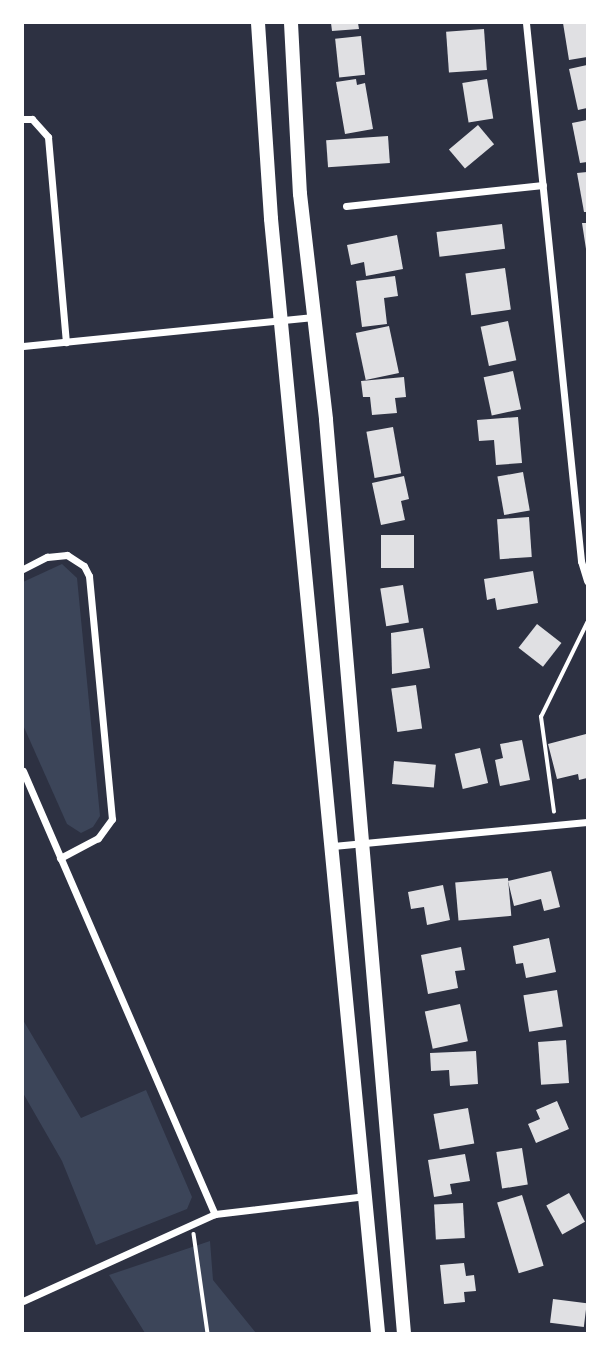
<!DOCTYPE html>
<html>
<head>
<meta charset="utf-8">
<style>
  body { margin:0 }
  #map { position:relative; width:610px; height:1356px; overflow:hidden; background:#2d3142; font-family:Overpass,sans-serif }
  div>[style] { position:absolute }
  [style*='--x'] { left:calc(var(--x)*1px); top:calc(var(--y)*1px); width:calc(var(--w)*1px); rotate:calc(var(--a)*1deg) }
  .green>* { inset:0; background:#3c4559 }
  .building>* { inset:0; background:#e0e0e3; transform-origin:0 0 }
  .path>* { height:3.5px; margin:-1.75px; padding:0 1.75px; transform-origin:1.75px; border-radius:1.75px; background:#fff }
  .minor>* { height:7px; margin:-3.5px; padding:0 3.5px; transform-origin:3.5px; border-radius:3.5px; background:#fff }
  .primary>* { height:14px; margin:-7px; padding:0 7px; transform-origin:7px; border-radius:7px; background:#fff }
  span { translate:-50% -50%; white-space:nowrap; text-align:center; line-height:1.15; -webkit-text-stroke:6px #fff; paint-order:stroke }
  .frame { position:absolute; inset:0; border:24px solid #fff; pointer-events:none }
</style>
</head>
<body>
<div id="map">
  <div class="green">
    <i style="clip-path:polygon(62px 564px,77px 578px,100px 816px,93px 827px,81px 833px,67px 824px,23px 725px,23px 582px)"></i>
    <i style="clip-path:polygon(23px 1020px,81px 1118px,146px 1090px,192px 1197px,187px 1209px,96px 1245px,62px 1161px,23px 1093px)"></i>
    <i style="clip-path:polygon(210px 1241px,213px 1280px,256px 1333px,145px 1333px,109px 1275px)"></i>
  </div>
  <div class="building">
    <i style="clip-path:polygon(331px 23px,358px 23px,359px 29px,332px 31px)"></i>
    <i style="clip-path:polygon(563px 23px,587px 23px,587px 57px,569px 60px)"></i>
    <i style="left:484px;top:29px;width:41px;height:38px;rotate:86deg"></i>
    <i style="left:361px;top:36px;width:39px;height:26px;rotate:84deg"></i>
    <i style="clip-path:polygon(587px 65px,587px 108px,578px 110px,569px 69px)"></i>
    <i style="clip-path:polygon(356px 79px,357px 85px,365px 83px,373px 129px,345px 134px,336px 82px)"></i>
    <i style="left:487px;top:79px;width:40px;height:25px;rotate:81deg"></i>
    <i style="clip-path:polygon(587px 120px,587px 162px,580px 163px,572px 123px)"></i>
    <i style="left:478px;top:125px;width:25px;height:38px;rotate:50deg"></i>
    <i style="left:388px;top:136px;width:27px;height:62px;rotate:86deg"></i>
    <i style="clip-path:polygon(587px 172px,587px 212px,584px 212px,577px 173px)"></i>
    <i style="clip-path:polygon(582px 223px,587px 223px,587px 248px,586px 249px)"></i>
    <i style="left:502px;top:224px;width:25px;height:66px;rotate:83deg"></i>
    <i style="clip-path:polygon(397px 235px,403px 269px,366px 276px,364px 262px,351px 265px,347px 245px)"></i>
    <i style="left:505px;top:268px;width:42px;height:40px;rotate:82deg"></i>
    <i style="clip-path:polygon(395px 276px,398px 296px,384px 298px,387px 324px,362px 327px,356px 281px)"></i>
    <i style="left:508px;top:321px;width:40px;height:28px;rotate:78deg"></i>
    <i style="left:389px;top:326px;width:48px;height:34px;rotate:78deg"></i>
    <i style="left:513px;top:371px;width:39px;height:30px;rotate:78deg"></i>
    <i style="clip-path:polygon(404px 377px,406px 397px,395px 398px,397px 413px,372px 415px,370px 397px,363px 397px,361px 381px)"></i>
    <i style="clip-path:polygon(518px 417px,522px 463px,496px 465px,494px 440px,479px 441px,477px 420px)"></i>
    <i style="left:393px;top:427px;width:47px;height:27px;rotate:80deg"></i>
    <i style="left:523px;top:472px;width:39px;height:26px;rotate:80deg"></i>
    <i style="clip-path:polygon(404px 476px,409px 499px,401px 501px,405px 520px,381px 525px,372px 483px)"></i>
    <i style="left:529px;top:517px;width:40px;height:32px;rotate:86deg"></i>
    <i style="left:381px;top:535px;width:33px;height:33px"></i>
    <i style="clip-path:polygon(533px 571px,538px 603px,497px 610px,495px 598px,487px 600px,484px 579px)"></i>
    <i style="left:403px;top:585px;width:38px;height:23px;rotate:81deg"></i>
    <i style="left:537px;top:624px;width:31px;height:30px;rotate:38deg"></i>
    <i style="clip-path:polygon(423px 628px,430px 668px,392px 674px,391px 633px)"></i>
    <i style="left:416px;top:685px;width:44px;height:25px;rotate:82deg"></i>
    <i style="clip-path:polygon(586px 734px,587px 778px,579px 780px,578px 774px,557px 779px,548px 744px)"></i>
    <i style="clip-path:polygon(522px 740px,530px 780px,500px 786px,495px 760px,503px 758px,500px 744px)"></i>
    <i style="left:480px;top:748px;width:36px;height:26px;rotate:77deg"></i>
    <i style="left:394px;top:761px;width:42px;height:23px;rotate:5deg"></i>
    <i style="clip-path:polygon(551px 871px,560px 907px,544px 911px,541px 899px,514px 906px,508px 881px)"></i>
    <i style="left:508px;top:878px;width:38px;height:53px;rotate:85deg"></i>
    <i style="clip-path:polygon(443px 885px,450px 920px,427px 925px,424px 907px,411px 909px,408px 892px)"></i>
    <i style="clip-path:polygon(549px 938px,556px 972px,526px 978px,523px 963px,516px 964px,513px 946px)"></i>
    <i style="clip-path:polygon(461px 947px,465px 970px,455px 971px,458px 988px,428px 994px,421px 955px)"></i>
    <i style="left:557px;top:990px;width:37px;height:34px;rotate:81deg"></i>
    <i style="left:460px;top:1004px;width:38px;height:36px;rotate:78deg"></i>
    <i style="left:566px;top:1040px;width:43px;height:28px;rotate:86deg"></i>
    <i style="clip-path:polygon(476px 1051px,478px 1084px,450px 1086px,449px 1070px,431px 1071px,430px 1053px)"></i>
    <i style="clip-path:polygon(557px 1101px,569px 1129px,536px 1143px,528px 1124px,540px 1119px,536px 1110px)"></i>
    <i style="left:468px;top:1108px;width:36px;height:35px;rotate:80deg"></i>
    <i style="left:522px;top:1148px;width:37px;height:26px;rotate:81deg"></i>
    <i style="clip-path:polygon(465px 1154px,470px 1181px,450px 1184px,452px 1194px,434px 1197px,428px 1160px)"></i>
    <i style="left:569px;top:1193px;width:33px;height:26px;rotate:61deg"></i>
    <i style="left:522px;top:1195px;width:74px;height:26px;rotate:73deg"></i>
    <i style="left:463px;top:1203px;width:35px;height:29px;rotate:87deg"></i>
    <i style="clip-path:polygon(464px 1263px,466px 1276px,474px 1275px,476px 1291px,464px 1292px,465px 1302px,444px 1304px,440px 1265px)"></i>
    <i style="left:553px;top:1299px;width:34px;height:24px;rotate:7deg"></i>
  </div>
  <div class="path">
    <i style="--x:554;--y:812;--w:96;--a:-97.8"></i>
    <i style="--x:541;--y:717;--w:105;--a:-63.9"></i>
    <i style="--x:194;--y:1234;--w:100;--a:82"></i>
  </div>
  <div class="minor">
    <i style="--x:526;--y:23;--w:541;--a:84.16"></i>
    <i style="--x:581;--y:561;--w:21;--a:73"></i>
    <i style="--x:23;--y:119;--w:9;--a:0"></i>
    <i style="--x:32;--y:119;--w:24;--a:48"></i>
    <i style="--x:48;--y:137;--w:206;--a:85"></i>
    <i style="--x:346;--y:206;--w:198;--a:-6.1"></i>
    <i style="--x:23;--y:346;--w:292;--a:-5.7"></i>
    <i style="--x:23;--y:569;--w:27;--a:-27"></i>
    <i style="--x:47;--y:557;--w:20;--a:-6"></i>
    <i style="--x:67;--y:555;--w:20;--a:33"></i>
    <i style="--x:84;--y:566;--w:11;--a:63"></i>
    <i style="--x:89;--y:576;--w:244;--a:84.6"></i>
    <i style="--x:112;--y:819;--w:24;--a:126"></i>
    <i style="--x:98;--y:838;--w:43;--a:152.2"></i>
    <i style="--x:23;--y:771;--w:483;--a:66.6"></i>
    <i style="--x:333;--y:846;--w:255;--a:-5.4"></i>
    <i style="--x:23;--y:1301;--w:211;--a:-24.4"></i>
    <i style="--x:215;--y:1214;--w:152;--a:-6.8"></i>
  </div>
  <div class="primary">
    <i style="--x:258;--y:23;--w:196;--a:86.2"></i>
    <i style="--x:271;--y:219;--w:1119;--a:84.51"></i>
    <i style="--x:291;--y:23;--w:171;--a:87"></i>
    <i style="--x:300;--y:194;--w:227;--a:83.4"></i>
    <i style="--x:326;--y:420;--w:916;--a:85.12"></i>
  </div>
  <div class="frame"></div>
</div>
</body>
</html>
